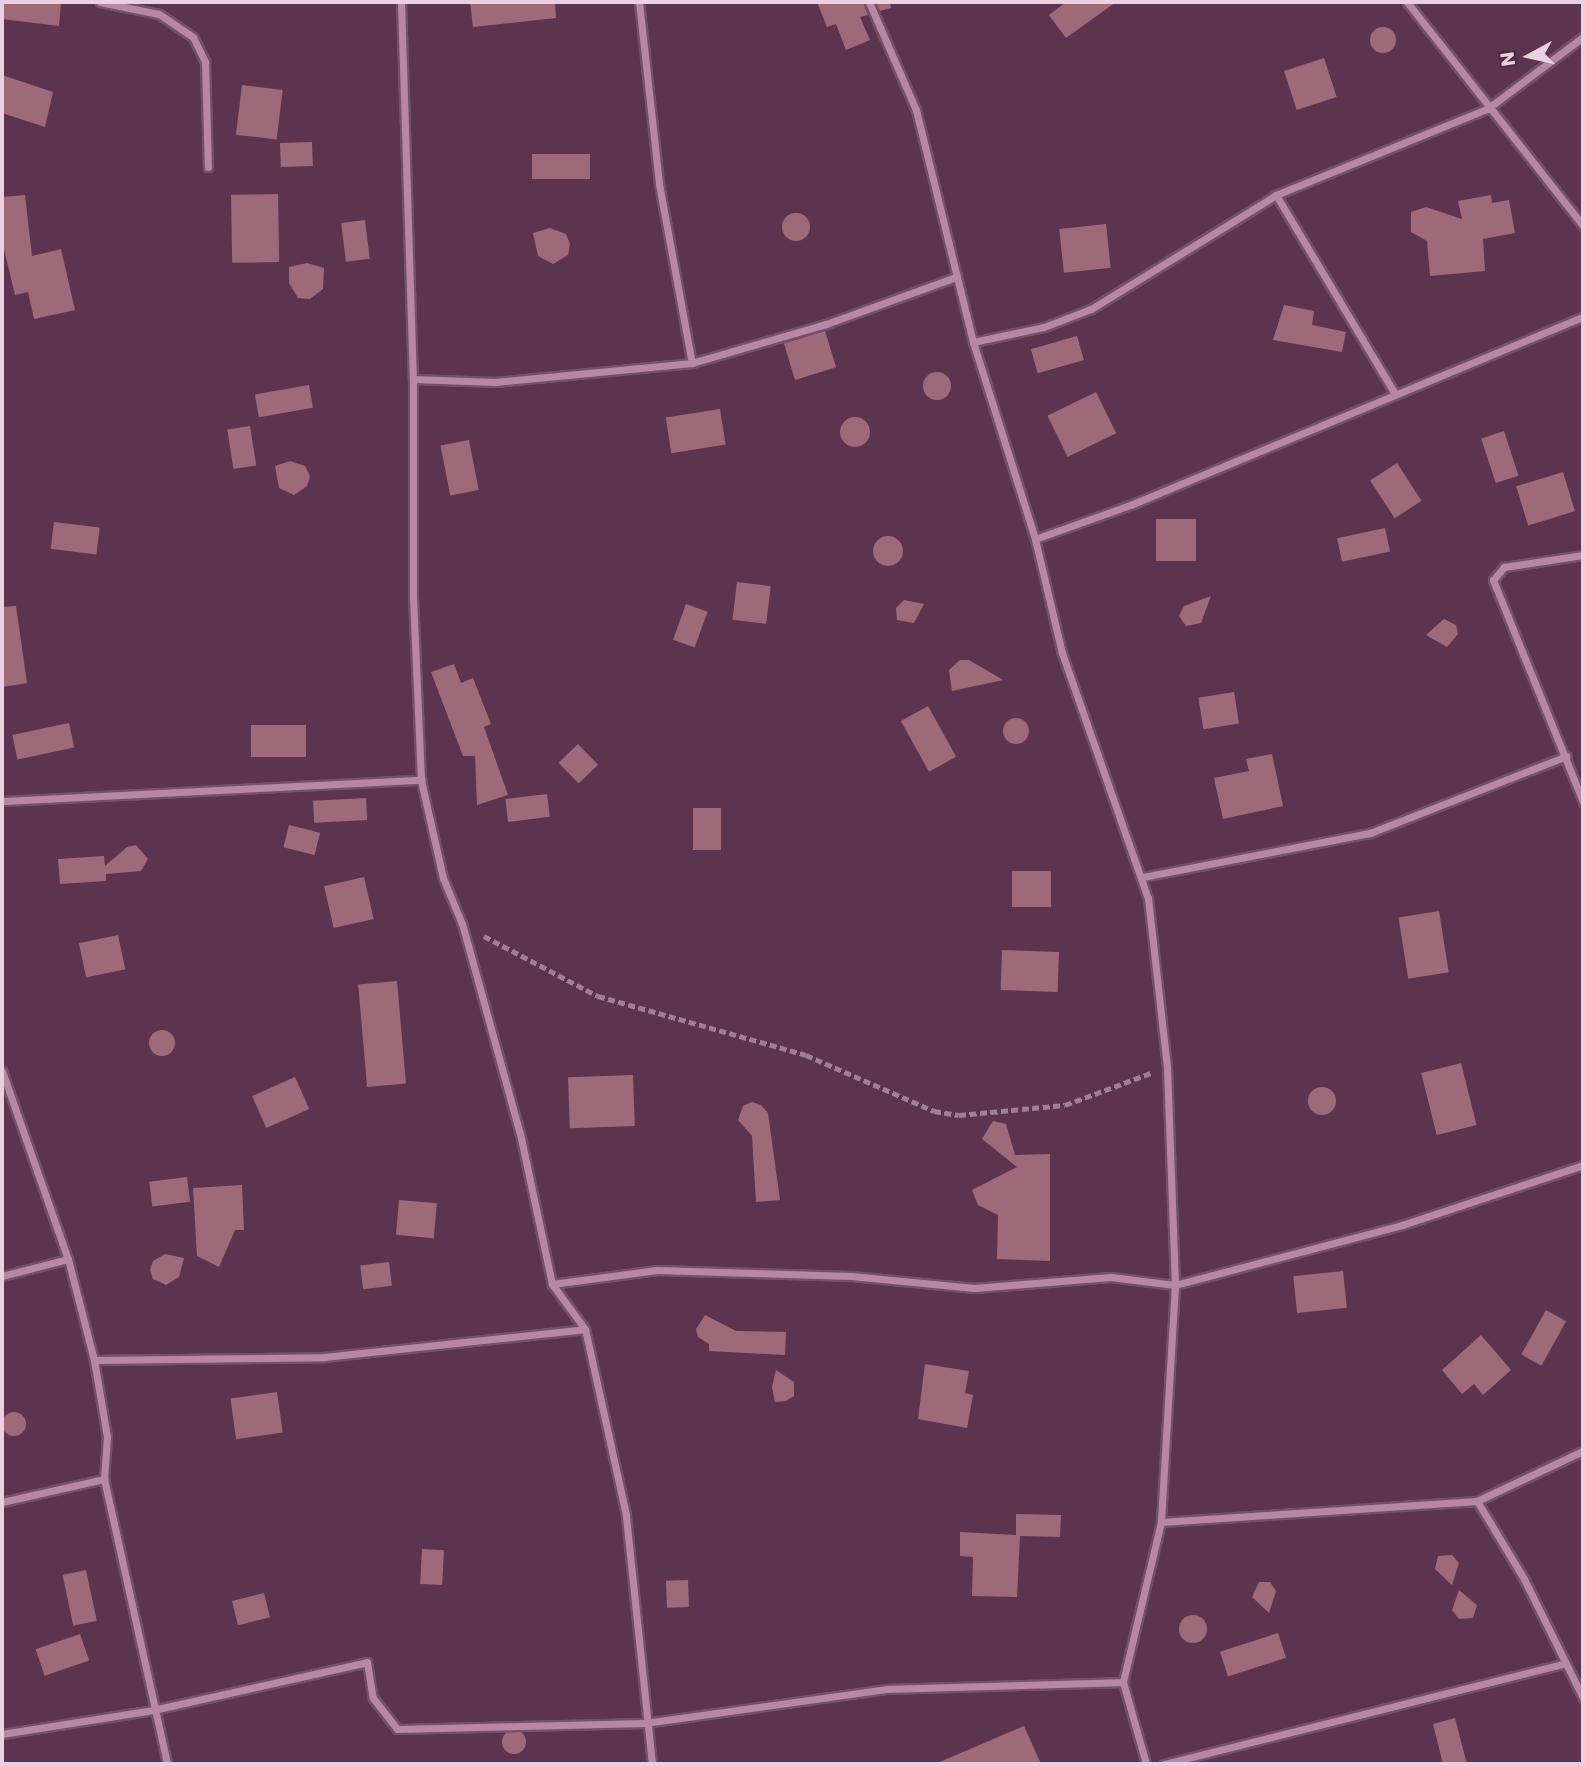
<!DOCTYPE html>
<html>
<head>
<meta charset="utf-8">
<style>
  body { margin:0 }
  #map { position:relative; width:1585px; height:1766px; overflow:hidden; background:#5d3450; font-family:Poppins,sans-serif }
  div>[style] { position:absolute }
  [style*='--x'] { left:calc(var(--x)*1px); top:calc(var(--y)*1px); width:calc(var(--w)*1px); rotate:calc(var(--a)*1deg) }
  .building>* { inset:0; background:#9e6a79; transform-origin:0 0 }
  .round { border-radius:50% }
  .path>* { height:4.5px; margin-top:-2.25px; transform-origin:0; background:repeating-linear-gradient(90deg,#a07f95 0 7px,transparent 0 10.5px) }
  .roads { filter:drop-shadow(2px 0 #745168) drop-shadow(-2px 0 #745168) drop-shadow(0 2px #745168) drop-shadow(0 -2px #745168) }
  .minor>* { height:7px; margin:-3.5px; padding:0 3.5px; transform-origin:3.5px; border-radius:3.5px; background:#b788a6 }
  span { translate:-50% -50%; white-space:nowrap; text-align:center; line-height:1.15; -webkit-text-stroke:7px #522a45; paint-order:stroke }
  .frame { position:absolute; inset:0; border:4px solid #ead0e0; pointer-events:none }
  .north { position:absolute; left:1494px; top:21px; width:70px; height:70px; -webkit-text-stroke:5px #522a45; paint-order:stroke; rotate:262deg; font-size:19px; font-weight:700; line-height:28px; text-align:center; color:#ead0e0 }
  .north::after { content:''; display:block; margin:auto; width:24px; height:32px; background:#ead0e0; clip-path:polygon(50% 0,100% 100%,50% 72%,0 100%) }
</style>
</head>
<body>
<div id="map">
  <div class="building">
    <i style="clip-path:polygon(2px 2px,61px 2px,59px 26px,2px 19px)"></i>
    <i style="clip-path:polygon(470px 2px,555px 2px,556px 18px,473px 27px)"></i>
    <i style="clip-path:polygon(817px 2px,863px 2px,868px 15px,860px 17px,870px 40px,846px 50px,836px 24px,827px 27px)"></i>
    <i style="clip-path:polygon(876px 2px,890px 2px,891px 8px,880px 11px)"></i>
    <i style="clip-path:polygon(1066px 2px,1116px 2px,1066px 38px,1049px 15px)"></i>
    <i class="round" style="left:1370px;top:27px;width:26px;height:26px"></i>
    <i style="left:1324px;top:58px;width:41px;height:42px;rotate:72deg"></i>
    <i style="clip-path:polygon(2px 75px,53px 92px,45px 127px,2px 113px)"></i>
    <i style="left:242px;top:85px;width:41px;height:50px;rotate:7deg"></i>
    <i style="left:312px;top:142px;width:24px;height:32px;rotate:88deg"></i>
    <i style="left:532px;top:154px;width:58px;height:25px"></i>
    <i style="left:278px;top:194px;width:68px;height:47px;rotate:89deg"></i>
    <i style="clip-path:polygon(25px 195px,32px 256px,61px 249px,75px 310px,34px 319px,28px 292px,15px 295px,2px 241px,2px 197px)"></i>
    <i style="clip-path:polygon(1491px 195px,1492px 203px,1509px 200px,1515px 233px,1483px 239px,1485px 271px,1430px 276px,1427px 241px,1411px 232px,1411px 212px,1426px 207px,1462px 219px,1458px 201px)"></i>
    <i class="round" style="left:782px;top:213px;width:28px;height:28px"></i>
    <i style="left:365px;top:220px;width:39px;height:24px;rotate:83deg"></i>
    <i style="left:1106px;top:224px;width:44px;height:47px;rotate:84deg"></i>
    <i style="clip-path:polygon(550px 228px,566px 234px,570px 244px,568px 255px,553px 264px,538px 256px,533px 233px)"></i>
    <i style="clip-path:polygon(307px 263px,324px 268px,323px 289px,310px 299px,298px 298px,289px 283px,289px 267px)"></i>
    <i style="clip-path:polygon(1284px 305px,1314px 311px,1312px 325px,1346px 332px,1342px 352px,1273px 340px)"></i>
    <i style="left:825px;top:331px;width:38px;height:43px;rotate:73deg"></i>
    <i style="left:1077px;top:336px;width:25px;height:48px;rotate:74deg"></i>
    <i class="round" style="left:923px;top:372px;width:28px;height:28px"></i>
    <i style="left:309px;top:385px;width:23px;height:55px;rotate:80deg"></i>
    <i style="left:1096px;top:392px;width:46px;height:54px;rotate:64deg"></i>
    <i style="left:720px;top:409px;width:36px;height:55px;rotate:81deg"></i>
    <i class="round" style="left:840px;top:417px;width:30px;height:30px"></i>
    <i style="left:250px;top:426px;width:40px;height:23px;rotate:81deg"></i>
    <i style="left:1504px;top:431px;width:47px;height:24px;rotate:72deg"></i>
    <i style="left:469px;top:440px;width:51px;height:29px;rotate:79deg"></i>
    <i style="clip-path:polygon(290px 461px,305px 466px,310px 476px,307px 486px,294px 495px,279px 488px,275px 466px)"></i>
    <i style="left:1397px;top:463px;width:45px;height:32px;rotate:57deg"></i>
    <i style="left:1563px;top:472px;width:41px;height:49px;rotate:73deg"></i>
    <i style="left:1156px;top:519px;width:40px;height:42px"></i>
    <i style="left:54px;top:522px;width:46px;height:27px;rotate:7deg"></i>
    <i style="left:1385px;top:528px;width:24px;height:49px;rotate:78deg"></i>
    <i class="round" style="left:873px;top:536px;width:30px;height:30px"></i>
    <i style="left:737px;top:582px;width:34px;height:38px;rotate:7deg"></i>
    <i style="clip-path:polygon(1211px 596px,1201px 623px,1186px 626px,1179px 616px,1184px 606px)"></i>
    <i style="clip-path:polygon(904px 600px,924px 604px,914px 623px,897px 620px,896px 608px)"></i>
    <i style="left:686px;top:604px;width:23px;height:38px;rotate:20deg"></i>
    <i style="clip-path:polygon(16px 606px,27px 683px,2px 687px,2px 607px)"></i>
    <i style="clip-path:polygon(1444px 619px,1456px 625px,1458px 634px,1447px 647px,1426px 635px)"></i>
    <i style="clip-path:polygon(960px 660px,969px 660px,1003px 680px,952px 691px,949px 670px)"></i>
    <i style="clip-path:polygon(454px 664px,461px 683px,473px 678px,491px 724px,484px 727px,508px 795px,477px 805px,475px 756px,463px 756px,431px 672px)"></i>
    <i style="left:1234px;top:692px;width:32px;height:36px;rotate:81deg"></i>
    <i style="left:928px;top:706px;width:58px;height:31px;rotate:61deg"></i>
    <i class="round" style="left:1003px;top:718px;width:26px;height:26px"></i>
    <i style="left:69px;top:723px;width:25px;height:58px;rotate:78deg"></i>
    <i style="left:306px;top:725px;width:32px;height:55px;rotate:90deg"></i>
    <i style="left:578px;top:744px;width:29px;height:27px;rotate:46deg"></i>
    <i style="clip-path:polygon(1272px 754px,1283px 806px,1223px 819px,1214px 778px,1249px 771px,1246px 759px)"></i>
    <i style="left:547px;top:794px;width:23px;height:42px;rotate:83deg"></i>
    <i style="left:366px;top:798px;width:22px;height:53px;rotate:87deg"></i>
    <i style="left:693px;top:808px;width:28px;height:42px"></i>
    <i style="left:289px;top:825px;width:32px;height:23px;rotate:14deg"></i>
    <i style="clip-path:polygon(136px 845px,148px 859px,141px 871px,106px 874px,106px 881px,60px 884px,58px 859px,104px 856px,105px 866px,127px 847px)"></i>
    <i style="left:1012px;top:871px;width:39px;height:36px"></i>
    <i style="left:364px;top:877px;width:43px;height:41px;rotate:77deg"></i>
    <i style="left:1439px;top:911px;width:62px;height:41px;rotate:81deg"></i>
    <i style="left:118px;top:935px;width:35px;height:40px;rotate:78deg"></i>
    <i style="left:1002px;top:950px;width:57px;height:40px;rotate:2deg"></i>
    <i style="left:397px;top:981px;width:103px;height:39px;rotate:85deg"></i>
    <i class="round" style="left:149px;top:1030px;width:26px;height:26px"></i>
    <i style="left:1461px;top:1063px;width:64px;height:41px;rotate:76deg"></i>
    <i style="left:633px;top:1075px;width:51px;height:65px;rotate:88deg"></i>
    <i style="left:295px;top:1077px;width:35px;height:47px;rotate:66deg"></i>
    <i class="round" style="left:1308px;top:1087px;width:28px;height:28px"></i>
    <i style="clip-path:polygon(752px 1102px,761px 1105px,768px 1113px,780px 1200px,756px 1202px,752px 1136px,738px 1120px,743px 1106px)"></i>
    <i style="clip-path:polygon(993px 1121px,1006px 1124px,1015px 1155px,1050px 1154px,1050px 1261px,997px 1259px,998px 1215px,978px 1205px,972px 1190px,1017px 1167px,982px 1139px)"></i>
    <i style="left:187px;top:1177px;width:25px;height:38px;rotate:83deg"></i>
    <i style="clip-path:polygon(242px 1185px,244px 1230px,235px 1230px,219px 1267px,197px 1256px,193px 1188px)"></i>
    <i style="left:399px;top:1200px;width:38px;height:35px;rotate:5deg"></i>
    <i style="clip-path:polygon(165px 1254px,184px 1258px,179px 1277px,166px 1285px,153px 1279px,150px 1270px,153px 1261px)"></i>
    <i style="left:389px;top:1262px;width:24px;height:29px;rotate:83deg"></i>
    <i style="left:1343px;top:1271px;width:37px;height:50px;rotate:84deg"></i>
    <i style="left:1546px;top:1310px;width:23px;height:51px;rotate:29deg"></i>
    <i style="clip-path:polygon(705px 1315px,736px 1331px,786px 1332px,785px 1355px,709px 1351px,709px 1344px,698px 1337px,696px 1329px)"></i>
    <i style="clip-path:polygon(1481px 1335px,1511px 1370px,1483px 1395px,1474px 1384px,1462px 1394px,1442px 1370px)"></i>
    <i style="clip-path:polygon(925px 1364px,969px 1371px,965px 1393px,973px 1395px,967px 1428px,918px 1419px)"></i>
    <i style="clip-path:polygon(776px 1370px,794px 1382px,794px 1396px,786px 1401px,775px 1402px,772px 1387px)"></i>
    <i style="left:277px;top:1392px;width:41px;height:47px;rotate:82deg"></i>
    <i class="round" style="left:2px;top:1412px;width:24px;height:24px"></i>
    <i style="clip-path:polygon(1016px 1514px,1061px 1515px,1060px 1537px,1020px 1536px,1017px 1597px,972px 1596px,973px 1557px,960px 1556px,960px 1532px,1016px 1535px)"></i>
    <i style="left:422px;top:1549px;width:22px;height:35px;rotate:3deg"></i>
    <i style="clip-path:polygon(1452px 1555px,1459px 1563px,1452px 1585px,1435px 1569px,1438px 1556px)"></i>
    <i style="left:86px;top:1570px;width:52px;height:24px;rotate:78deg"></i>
    <i style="left:688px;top:1580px;width:27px;height:22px;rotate:88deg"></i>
    <i style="clip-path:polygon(1259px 1582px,1270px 1582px,1276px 1591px,1269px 1613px,1252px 1597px)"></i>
    <i style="clip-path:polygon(1459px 1590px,1477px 1605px,1473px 1618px,1459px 1619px,1452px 1610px)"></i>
    <i style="left:264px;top:1593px;width:25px;height:33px;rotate:76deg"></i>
    <i class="round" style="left:1179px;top:1615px;width:28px;height:28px"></i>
    <i style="left:1278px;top:1633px;width:26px;height:61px;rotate:72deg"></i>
    <i style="left:80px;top:1634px;width:28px;height:47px;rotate:71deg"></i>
    <i style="clip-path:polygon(1455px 1718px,1467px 1764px,1443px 1764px,1433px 1724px)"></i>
    <i style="clip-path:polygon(1024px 1726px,1041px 1764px,935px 1764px)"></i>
    <i class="round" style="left:502px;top:1730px;width:24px;height:24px"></i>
  </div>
  <div class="path">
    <i style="--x:484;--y:936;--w:129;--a:27.8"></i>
    <i style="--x:598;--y:996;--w:216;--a:15.8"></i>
    <i style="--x:806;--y:1055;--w:140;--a:23.6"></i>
    <i style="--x:934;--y:1111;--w:25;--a:9"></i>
    <i style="--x:959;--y:1115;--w:106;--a:-5.4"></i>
    <i style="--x:1065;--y:1105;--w:92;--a:-20.4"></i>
  </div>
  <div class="roads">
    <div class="minor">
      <i style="--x:100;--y:2;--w:60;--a:11.5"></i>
      <i style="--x:159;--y:14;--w:41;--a:34.1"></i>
      <i style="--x:193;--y:37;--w:28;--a:64"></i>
      <i style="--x:205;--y:62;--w:105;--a:88.4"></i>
      <i style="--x:401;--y:2;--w:377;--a:88.2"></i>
      <i style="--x:639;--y:2;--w:183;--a:83.7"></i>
      <i style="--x:659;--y:184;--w:182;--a:79.6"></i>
      <i style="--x:869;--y:2;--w:118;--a:66.5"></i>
      <i style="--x:916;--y:110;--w:239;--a:76.2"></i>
      <i style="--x:973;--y:342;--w:207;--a:72.5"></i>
      <i style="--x:1035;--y:539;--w:117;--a:76.7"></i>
      <i style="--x:1062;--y:653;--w:260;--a:70.7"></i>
      <i style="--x:1148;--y:898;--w:170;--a:83.6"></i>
      <i style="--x:1167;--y:1067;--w:218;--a:87.9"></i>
      <i style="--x:1175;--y:1285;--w:237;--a:93.4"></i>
      <i style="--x:1161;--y:1522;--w:164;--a:103.4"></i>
      <i style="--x:1123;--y:1682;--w:85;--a:74.3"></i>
      <i style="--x:1407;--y:2;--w:285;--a:51.8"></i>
      <i style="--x:1276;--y:195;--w:230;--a:59.1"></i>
      <i style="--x:973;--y:342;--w:73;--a:-11.9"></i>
      <i style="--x:1044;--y:327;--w:50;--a:-21"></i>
      <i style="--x:1091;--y:309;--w:217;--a:-31.6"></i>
      <i style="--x:1276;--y:195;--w:228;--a:-22.2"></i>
      <i style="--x:1487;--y:109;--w:120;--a:-36.9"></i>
      <i style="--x:1035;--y:539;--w:104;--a:-19.7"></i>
      <i style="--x:1133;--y:504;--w:487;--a:-22.6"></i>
      <i style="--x:1583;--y:555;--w:80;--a:171.4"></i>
      <i style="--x:1504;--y:567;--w:17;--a:130"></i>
      <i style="--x:1493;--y:580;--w:240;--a:67.9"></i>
      <i style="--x:2;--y:801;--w:420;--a:-2.9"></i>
      <i style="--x:1143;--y:877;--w:231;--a:-11"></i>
      <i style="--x:1370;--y:833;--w:211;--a:-21.4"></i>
      <i style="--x:2;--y:1071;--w:199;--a:70.7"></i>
      <i style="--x:68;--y:1259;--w:104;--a:75.6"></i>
      <i style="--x:94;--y:1360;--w:78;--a:80.4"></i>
      <i style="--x:107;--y:1437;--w:42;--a:94.1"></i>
      <i style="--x:104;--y:1479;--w:292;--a:77.5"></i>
      <i style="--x:2;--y:1276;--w:68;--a:-14.4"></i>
      <i style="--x:552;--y:1284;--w:106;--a:-7.6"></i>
      <i style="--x:657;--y:1270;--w:194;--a:1.8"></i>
      <i style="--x:851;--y:1276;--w:124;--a:5.6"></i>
      <i style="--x:974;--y:1288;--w:137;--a:-4.6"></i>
      <i style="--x:1111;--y:1277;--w:64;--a:7.1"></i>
      <i style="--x:1175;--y:1285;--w:235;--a:-14.8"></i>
      <i style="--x:1402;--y:1225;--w:191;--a:-18.3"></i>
      <i style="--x:94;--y:1360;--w:230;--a:-0.7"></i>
      <i style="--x:324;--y:1357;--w:262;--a:-6.1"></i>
      <i style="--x:1477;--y:1501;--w:117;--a:-25.3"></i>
      <i style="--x:2;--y:1502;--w:105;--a:-12.7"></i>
      <i style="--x:1161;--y:1522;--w:317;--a:-3.8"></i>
      <i style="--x:1477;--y:1501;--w:91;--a:58.9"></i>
      <i style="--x:1524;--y:1579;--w:133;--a:63.6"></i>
      <i style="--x:2;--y:1734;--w:153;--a:-9"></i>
      <i style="--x:153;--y:1710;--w:219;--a:-12.6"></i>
      <i style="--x:367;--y:1662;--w:36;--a:81"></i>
      <i style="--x:373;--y:1698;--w:39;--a:52"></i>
      <i style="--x:397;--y:1729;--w:248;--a:-1.4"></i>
      <i style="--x:645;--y:1723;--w:245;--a:-8"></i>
      <i style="--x:888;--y:1689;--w:235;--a:-1.7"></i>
      <i style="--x:652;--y:1764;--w:250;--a:-96"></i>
      <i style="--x:626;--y:1515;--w:190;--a:-102.4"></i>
      <i style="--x:585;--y:1329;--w:56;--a:-126.3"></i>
      <i style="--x:552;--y:1284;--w:153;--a:-102"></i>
      <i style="--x:520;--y:1134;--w:218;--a:-105.4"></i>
      <i style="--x:462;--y:924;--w:50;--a:-112.4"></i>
      <i style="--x:443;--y:878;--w:100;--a:-102.7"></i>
      <i style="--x:421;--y:780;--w:185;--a:-92.5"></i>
      <i style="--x:413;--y:595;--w:216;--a:-90"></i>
      <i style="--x:413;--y:379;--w:82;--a:2.1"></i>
      <i style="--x:495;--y:382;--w:198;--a:-5.5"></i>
      <i style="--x:692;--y:363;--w:140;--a:-16.2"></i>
      <i style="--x:826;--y:324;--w:138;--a:-19.9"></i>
      <i style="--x:1164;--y:1764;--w:414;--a:-14.1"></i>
    </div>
  </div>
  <div class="frame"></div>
  <div class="north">N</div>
</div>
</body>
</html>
